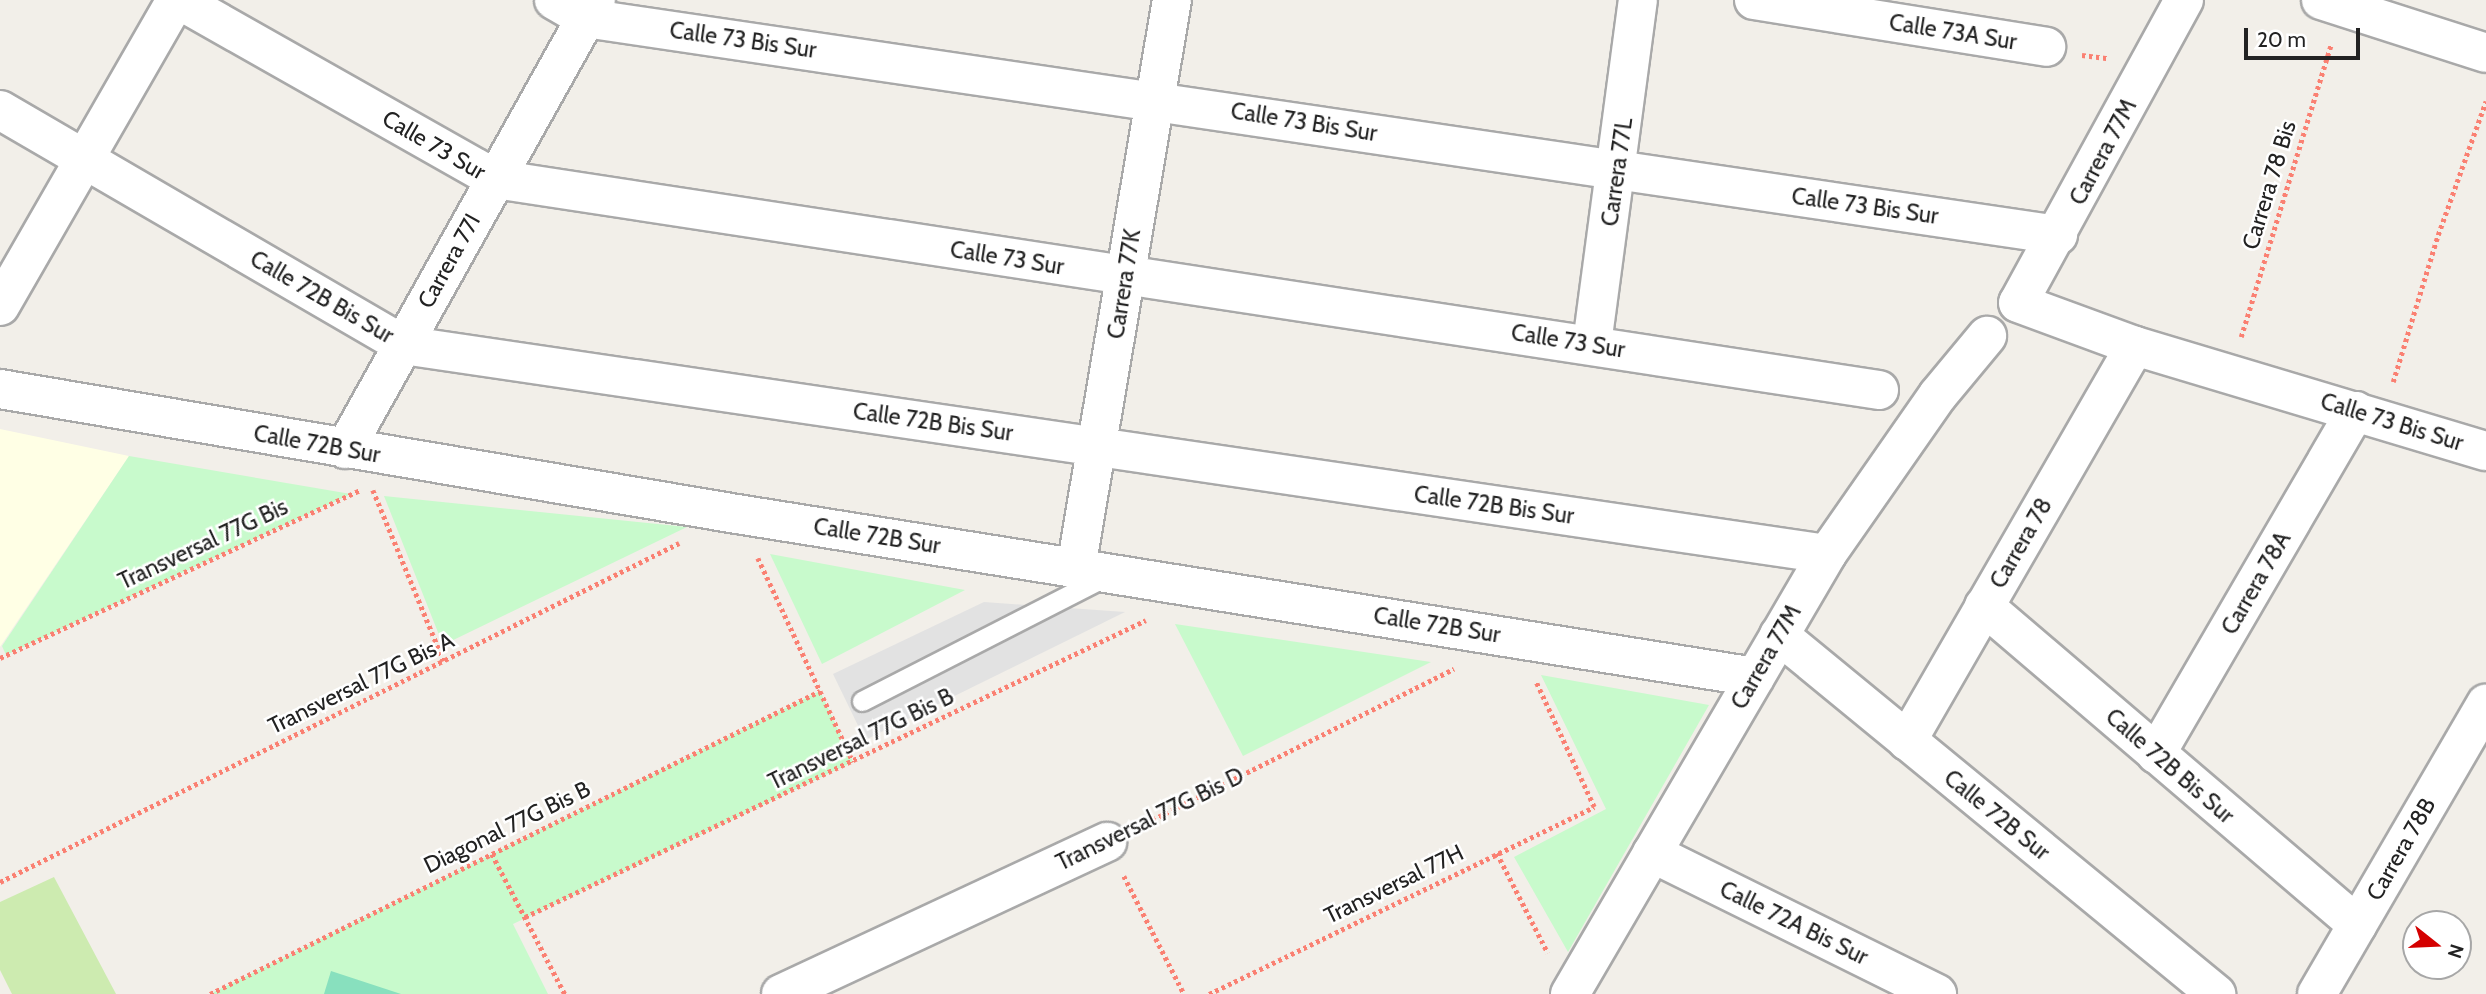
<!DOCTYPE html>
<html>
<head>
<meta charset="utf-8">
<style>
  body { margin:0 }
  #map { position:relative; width:2486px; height:994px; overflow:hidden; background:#f2efe9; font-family:Cabin,sans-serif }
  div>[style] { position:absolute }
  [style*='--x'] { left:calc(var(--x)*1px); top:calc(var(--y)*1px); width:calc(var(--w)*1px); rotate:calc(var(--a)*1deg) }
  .education>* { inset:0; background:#ffffe5 }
  .grass>* { inset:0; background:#cdebb0 }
  .park>* { inset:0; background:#c8facc }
  .pitch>* { inset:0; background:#88e0be }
  .parking>* { inset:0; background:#e2e2e2 }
  .path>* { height:4.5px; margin-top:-2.25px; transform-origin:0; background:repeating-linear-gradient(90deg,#fa8072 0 3.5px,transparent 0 7px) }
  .roads { filter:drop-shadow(2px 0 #a9a9a9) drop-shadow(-2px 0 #a9a9a9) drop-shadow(0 2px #a9a9a9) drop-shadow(0 -2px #a9a9a9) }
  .service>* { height:19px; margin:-9.5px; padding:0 9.5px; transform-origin:9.5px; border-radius:9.5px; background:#fff }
  .minor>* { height:38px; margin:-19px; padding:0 19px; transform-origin:19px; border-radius:19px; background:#fff }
  .tertiary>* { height:38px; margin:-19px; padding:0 19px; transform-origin:19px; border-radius:19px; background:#fff }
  span { translate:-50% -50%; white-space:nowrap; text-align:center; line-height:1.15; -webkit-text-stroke:5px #fff; paint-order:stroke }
  .street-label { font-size:23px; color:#222 }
  .north { position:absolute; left:2402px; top:910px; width:70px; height:70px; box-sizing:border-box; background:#fff; border:2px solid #a7a7a7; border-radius:50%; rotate:108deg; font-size:19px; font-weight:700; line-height:28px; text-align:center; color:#222 }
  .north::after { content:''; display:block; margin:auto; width:24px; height:32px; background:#d40000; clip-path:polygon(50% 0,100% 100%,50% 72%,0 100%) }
  .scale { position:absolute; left:2244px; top:28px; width:116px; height:32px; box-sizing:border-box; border:4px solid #222; border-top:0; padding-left:9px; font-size:21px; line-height:24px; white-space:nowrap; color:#222; -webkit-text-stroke:5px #fff; paint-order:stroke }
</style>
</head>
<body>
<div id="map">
  <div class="education">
    <i style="clip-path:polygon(0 429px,129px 456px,0 647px)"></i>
  </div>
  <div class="grass">
    <i style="clip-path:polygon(54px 877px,116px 994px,12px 994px,0 970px,0 902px)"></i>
  </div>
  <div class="park">
    <i style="clip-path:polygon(129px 456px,351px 494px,6px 655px,2px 646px)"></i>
    <i style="clip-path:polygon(384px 496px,687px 527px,443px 645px)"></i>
    <i style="clip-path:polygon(770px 554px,965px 590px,822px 664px)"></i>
    <i style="clip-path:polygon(1175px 624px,1431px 662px,1243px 756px)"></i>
    <i style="clip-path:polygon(1541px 675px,1709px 705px,1568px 952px,1514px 857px,1606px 809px)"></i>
    <i style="clip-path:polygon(820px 691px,853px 762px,513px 924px,548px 994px,210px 994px)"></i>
  </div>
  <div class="pitch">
    <i style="clip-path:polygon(331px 971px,401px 994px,324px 994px)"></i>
  </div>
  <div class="parking">
    <i style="clip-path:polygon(984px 602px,1125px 612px,865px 740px,833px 674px)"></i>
  </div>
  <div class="path">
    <i style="--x:2082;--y:55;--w:26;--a:7"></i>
    <i style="--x:2241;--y:337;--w:307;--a:-72.9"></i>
    <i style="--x:2393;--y:382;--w:154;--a:-73"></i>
    <i style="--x:2438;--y:235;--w:142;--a:-70.3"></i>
    <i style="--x:373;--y:490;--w:185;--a:67.5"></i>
    <i style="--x:758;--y:558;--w:225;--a:65"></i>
    <i style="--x:0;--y:658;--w:398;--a:-25"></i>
    <i style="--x:1140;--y:826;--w:351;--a:-26.6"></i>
    <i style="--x:1497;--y:853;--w:112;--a:63"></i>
    <i style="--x:492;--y:854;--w:158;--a:62.5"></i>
    <i style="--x:1124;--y:876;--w:132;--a:63"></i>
    <i style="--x:0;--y:882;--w:759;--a:-26.53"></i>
    <i style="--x:525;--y:917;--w:688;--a:-25.56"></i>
    <i style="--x:210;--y:994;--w:681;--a:-26.41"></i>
    <i style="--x:1209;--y:994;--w:428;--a:-25.9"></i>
    <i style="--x:1594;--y:807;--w:138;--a:-114.9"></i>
  </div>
  <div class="roads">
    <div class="service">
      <i style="--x:862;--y:701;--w:272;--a:-27.1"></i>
    </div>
    <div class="minor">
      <i style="--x:179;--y:0;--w:363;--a:29.5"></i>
      <i style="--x:495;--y:179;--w:1400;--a:8.67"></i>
      <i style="--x:554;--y:0;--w:36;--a:30"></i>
      <i style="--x:585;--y:18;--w:1489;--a:8.38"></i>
      <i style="--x:1754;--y:0;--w:296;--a:9.1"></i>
      <i style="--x:2184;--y:0;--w:345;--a:118.7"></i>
      <i style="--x:2018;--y:303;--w:125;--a:20.2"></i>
      <i style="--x:2135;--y:346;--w:366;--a:16.7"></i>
      <i style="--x:2321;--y:0;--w:173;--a:17.8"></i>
      <i style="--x:0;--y:110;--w:467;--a:30.2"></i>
      <i style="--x:403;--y:345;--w:1439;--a:8.35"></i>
      <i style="--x:1592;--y:344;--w:347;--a:-82.4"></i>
      <i style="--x:0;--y:389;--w:748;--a:9.63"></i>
      <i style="--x:737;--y:514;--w:1031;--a:9.1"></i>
      <i style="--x:345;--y:449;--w:514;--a:-60.79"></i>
      <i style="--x:1076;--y:568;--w:576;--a:-80.41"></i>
      <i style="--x:1984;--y:606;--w:491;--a:40.5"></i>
      <i style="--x:1779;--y:635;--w:566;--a:39.4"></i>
      <i style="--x:1907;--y:741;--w:456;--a:-60"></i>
      <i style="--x:2156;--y:754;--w:397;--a:-59.8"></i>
      <i style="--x:1652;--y:853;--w:318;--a:26.3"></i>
      <i style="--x:781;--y:994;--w:360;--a:-25"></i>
      <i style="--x:1570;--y:994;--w:510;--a:-59.71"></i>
      <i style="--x:1827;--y:554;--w:194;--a:-55.1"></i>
      <i style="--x:1938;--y:395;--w:77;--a:-50.3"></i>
      <i style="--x:2317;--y:994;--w:336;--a:-59.8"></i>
    </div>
    <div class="tertiary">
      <i style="--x:0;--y:306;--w:353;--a:-60.1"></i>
    </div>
  </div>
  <div class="street-label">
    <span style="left:1953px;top:32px;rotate:9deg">Calle 73A Sur</span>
    <span style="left:743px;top:40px;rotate:8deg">Calle 73 Bis Sur</span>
    <span style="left:1304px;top:122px;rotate:9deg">Calle 73 Bis Sur</span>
    <span style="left:434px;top:145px;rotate:30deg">Calle 73 Sur</span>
    <span style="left:2103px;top:152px;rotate:-62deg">Carrera 77M</span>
    <span style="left:1617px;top:172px;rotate:-82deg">Carrera 77L</span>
    <span style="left:2269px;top:185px;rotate:-73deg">Carrera 78 Bis</span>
    <span style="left:1865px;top:206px;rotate:8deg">Calle 73 Bis Sur</span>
    <span style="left:1007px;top:258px;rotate:9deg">Calle 73 Sur</span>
    <span style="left:449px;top:261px;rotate:-61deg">Carrera 77I</span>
    <span style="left:1124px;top:284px;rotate:-81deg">Carrera 77K</span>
    <span style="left:322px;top:297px;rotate:30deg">Calle 72B Bis Sur</span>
    <span style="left:1568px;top:341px;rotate:9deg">Calle 73 Sur</span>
    <span style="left:933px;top:422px;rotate:8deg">Calle 72B Bis Sur</span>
    <span style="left:2392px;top:422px;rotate:17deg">Calle 73 Bis Sur</span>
    <span style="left:317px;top:444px;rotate:10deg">Calle 72B Sur</span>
    <span style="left:1494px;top:505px;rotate:8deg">Calle 72B Bis Sur</span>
    <span style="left:877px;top:536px;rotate:9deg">Calle 72B Sur</span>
    <span style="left:2021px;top:543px;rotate:-60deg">Carrera 78</span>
    <span style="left:203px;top:544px;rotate:-25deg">Transversal 77G Bis</span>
    <span style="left:2256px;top:583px;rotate:-60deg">Carrera 78A</span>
    <span style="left:1437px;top:625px;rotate:9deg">Calle 72B Sur</span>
    <span style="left:1766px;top:657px;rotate:-60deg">Carrera 77M</span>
    <span style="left:361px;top:683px;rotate:-26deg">Transversal 77G Bis A</span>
    <span style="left:861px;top:739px;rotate:-26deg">Transversal 77G Bis B</span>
    <span style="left:2170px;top:766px;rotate:41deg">Calle 72B Bis Sur</span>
    <span style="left:1997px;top:815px;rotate:39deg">Calle 72B Sur</span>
    <span style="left:1150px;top:819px;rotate:-26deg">Transversal 77G Bis D</span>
    <span style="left:507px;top:827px;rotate:-26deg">Diagonal 77G Bis B</span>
    <span style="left:2401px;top:849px;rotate:-60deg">Carrera 78B</span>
    <span style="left:1394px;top:884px;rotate:-26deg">Transversal 77H</span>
    <span style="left:1794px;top:923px;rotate:26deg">Calle 72A Bis Sur</span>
  </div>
  <div class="north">N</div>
  <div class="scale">20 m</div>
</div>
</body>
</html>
